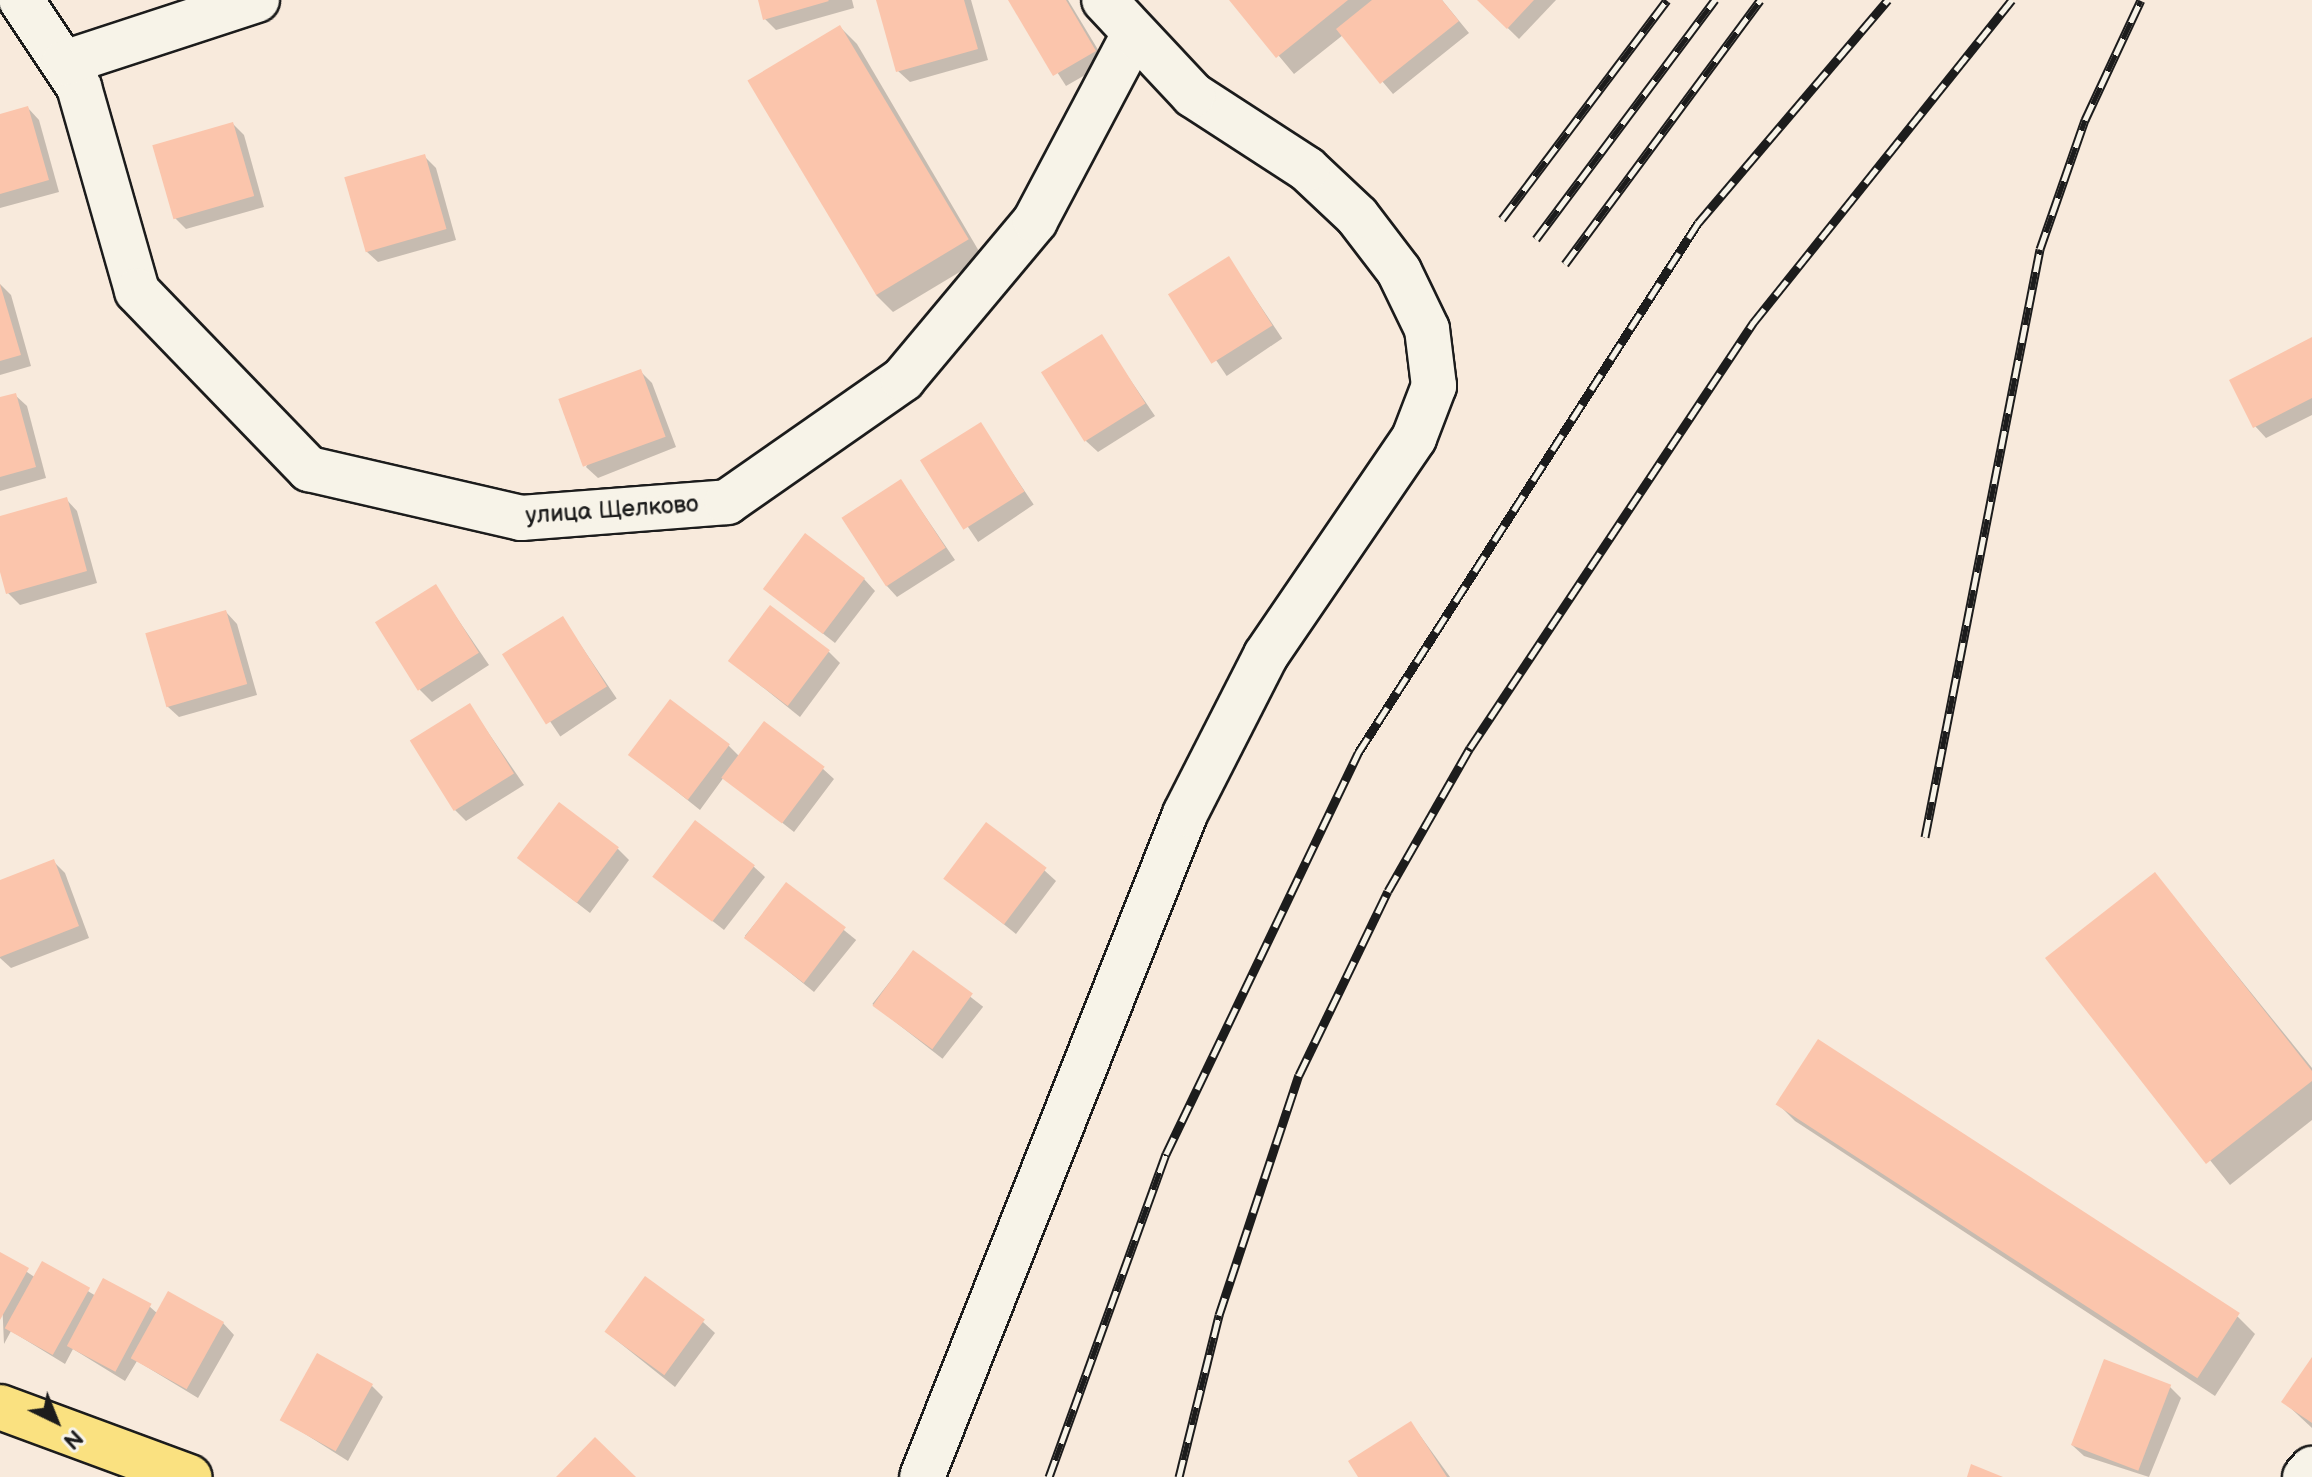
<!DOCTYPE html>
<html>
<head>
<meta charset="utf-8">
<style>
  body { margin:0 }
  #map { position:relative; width:2312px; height:1477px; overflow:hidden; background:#f8eadc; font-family:"Balsamiq Sans",sans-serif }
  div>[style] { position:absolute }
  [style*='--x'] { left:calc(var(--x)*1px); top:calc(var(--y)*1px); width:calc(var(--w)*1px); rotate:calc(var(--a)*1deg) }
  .shadow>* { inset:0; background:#0003; transform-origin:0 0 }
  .building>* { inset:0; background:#fbc5ac; transform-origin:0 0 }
  .roads { filter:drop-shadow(2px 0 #1c1c1c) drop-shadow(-2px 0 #1c1c1c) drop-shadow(0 2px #1c1c1c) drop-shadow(0 -2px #1c1c1c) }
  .minor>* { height:44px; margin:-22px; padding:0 22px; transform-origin:22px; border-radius:22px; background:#f7f3e8 }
  .major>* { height:44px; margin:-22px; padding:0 22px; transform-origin:22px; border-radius:22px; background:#fae180 }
  .rail>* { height:9px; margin-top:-4.5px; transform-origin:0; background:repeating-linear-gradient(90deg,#f7f3e8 0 18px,#1c1c1c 0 36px); box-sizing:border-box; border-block:2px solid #1c1c1c }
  span { translate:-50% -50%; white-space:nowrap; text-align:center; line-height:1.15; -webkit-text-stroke:7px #f7f3e8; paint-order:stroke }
  .street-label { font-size:24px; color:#1c1c1c }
  .north { position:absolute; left:16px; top:1381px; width:80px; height:80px; -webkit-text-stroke:6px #f7f3e8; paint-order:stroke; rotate:137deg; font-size:22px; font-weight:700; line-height:32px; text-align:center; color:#1c1c1c }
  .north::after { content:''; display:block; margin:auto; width:28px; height:36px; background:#1c1c1c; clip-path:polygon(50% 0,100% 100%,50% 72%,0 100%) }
</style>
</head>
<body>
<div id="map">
  <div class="shadow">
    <i style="clip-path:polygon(760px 0,852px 0,854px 8px,776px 30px,765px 19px)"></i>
    <i style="clip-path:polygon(878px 0,971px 0,988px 60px,910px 82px,898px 71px)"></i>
    <i style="clip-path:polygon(1011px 0,1068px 0,1106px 63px,1066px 86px)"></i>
    <i style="clip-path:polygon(1232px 0,1442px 0,1469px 33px,1393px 94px,1343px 35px,1294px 74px)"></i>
    <i style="clip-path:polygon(1479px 0,1556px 0,1519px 39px)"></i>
    <i style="clip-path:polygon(840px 27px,857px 44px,983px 258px,893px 312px,876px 295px)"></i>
    <i style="clip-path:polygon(28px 108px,39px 120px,59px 192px,0 208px,0 116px)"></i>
    <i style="clip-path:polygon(233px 124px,244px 135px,264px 207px,186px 229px,175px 218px)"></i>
    <i style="clip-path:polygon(424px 156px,436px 168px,456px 240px,378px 262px,366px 251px)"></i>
    <i style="left:1228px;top:258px;width:97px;height:67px;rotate:56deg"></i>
    <i style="clip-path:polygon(0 284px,11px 295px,31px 366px,0 375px)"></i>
    <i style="clip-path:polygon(1101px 337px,1155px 416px,1098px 452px,1086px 441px)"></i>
    <i style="clip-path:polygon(2312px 340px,2312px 415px,2266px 438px,2255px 426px)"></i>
    <i style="clip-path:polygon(640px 371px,652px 383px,676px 447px,598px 478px,586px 467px)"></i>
    <i style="clip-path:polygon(15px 395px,27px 406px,46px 478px,0 491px,0 399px)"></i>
    <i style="left:980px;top:425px;width:96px;height:67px;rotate:56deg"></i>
    <i style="clip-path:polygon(901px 481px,955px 560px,897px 597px,886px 585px)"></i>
    <i style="clip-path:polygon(66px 499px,77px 511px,97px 583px,20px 605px,8px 593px,0 565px,0 518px)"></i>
    <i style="clip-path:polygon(864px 579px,875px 591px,835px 643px,765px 588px)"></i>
    <i style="clip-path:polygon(435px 586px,489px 665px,432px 702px,420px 690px)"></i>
    <i style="clip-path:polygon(226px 612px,237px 624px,257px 695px,179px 717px,167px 706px)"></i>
    <i style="left:563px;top:619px;width:96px;height:68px;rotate:56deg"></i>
    <i style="clip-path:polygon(829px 652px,840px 663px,800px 717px,730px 661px)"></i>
    <i style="clip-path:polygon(470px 706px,524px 785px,466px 821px,455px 810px)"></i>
    <i style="clip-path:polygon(728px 745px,740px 757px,822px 768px,834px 779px,794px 832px,724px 777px,700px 810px,630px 754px)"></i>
    <i style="clip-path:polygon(618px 849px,629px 860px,590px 913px,519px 858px)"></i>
    <i style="clip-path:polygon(53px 861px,65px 873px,89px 938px,11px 968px,0 958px,0 882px)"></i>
    <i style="clip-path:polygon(753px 866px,765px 877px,724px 930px,655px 876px)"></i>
    <i style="clip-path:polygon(1044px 870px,1056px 881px,1016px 934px,946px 878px)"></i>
    <i style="clip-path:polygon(2155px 874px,2312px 1068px,2312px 1120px,2230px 1185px,2048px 959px)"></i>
    <i style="left:787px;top:884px;width:89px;height:67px;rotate:39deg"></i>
    <i style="left:913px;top:952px;width:89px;height:66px;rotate:38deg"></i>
    <i style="clip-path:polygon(1819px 1042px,2238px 1317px,2255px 1334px,2215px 1396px,1795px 1121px,1778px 1104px)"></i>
    <i style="clip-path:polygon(0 1254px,36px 1278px,43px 1264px,96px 1296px,149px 1306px,158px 1314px,223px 1323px,234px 1335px,198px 1398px,137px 1361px,125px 1381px,73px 1349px,65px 1364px,11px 1331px,4px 1344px)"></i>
    <i style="clip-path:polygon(703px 1322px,715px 1333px,675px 1387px,605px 1331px)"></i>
    <i style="clip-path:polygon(2312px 1360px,2312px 1428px,2284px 1402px)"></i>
    <i style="clip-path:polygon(372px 1386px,383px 1397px,348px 1461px,283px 1420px)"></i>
    <i style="clip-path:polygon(2170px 1387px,2181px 1398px,2149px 1477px,2084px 1456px,2072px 1445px)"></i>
    <i style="clip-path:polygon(1411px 1423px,1450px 1477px,1360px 1477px)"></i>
  </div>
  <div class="building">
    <i style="clip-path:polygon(758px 0,828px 0,829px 1px,763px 20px)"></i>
    <i style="clip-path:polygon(876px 0,964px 0,978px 49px,896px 72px)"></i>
    <i style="clip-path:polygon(1008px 0,1066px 0,1096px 51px,1053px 76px)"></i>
    <i style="clip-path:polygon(1229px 0,1348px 0,1276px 58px)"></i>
    <i style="clip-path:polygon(1372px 0,1442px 0,1459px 21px,1380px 84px,1336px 29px)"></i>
    <i style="clip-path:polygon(1477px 0,1534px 0,1507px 29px)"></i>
    <i style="left:840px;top:25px;width:250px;height:108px;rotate:59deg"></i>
    <i style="clip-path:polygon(28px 106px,49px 180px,0 194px,0 114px)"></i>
    <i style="left:233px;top:122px;width:77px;height:84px;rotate:74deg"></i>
    <i style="left:425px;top:154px;width:78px;height:84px;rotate:74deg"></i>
    <i style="left:1229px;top:256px;width:82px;height:72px;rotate:58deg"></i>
    <i style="clip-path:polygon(0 284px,21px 355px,0 361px)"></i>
    <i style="left:1102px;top:334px;width:82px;height:72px;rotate:58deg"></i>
    <i style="clip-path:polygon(2312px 337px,2312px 398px,2253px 428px,2229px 380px)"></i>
    <i style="left:641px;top:369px;width:72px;height:88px;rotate:70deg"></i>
    <i style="clip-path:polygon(16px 393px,36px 467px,0 477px,0 397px)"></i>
    <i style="left:981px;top:422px;width:82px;height:72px;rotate:58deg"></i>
    <i style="left:901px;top:479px;width:82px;height:71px;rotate:57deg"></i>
    <i style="clip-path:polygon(67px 497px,87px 571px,6px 594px,0 572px,0 516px)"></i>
    <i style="left:805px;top:533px;width:75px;height:70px;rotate:37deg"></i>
    <i style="left:436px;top:584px;width:81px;height:72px;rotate:58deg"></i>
    <i style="left:770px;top:605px;width:75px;height:70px;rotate:37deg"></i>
    <i style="left:226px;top:610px;width:77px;height:84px;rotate:74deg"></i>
    <i style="left:563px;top:616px;width:83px;height:72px;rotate:58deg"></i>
    <i style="left:670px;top:699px;width:75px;height:70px;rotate:37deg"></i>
    <i style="left:470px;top:703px;width:83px;height:71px;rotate:58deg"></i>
    <i style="left:764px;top:721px;width:76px;height:71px;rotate:37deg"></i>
    <i style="left:559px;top:802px;width:75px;height:70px;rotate:37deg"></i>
    <i style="left:695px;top:820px;width:75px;height:71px;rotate:37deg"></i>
    <i style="left:986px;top:822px;width:76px;height:71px;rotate:37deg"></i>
    <i style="clip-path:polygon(54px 859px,79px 926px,0 957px,0 880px)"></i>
    <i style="clip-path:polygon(2155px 872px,2312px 1071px,2312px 1081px,2206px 1164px,2045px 958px)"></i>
    <i style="left:786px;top:882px;width:75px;height:70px;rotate:37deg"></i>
    <i style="left:913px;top:950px;width:74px;height:69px;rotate:36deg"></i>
    <i style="left:1818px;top:1039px;width:503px;height:78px;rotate:33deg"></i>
    <i style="clip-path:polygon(0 1252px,29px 1268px,0 1320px)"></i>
    <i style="left:42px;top:1261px;width:55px;height:77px;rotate:29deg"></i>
    <i style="left:645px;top:1276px;width:74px;height:69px;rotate:36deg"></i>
    <i style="left:103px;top:1278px;width:55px;height:77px;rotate:28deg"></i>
    <i style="left:168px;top:1291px;width:64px;height:77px;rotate:29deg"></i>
    <i style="left:317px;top:1353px;width:64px;height:77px;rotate:29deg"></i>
    <i style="clip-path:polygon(2312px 1357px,2312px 1423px,2281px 1402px)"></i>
    <i style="left:2104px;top:1359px;width:72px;height:92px;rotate:21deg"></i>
    <i style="clip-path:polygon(1411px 1421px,1447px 1477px,1358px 1477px,1348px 1461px)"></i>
    <i style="clip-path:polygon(595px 1437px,636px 1477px,556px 1477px)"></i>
    <i style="clip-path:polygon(1971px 1464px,2003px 1477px,1967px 1477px)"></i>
  </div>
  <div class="roads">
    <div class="minor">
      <i style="--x:21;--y:0;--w:105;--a:56.3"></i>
      <i style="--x:79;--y:87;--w:212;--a:74.1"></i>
      <i style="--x:137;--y:291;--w:248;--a:46"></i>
      <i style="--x:309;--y:469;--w:218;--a:13"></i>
      <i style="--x:521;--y:518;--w:207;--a:-4.4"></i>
      <i style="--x:727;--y:502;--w:215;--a:-34.9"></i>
      <i style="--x:903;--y:379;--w:206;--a:-50.1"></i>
      <i style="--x:1035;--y:221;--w:212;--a:-62.1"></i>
      <i style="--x:64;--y:63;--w:203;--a:-18.1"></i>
      <i style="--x:922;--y:1477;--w:713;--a:-68.36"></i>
      <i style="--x:1185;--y:814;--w:178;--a:-63"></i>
      <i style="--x:1266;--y:655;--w:263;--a:-55.7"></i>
      <i style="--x:1414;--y:438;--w:56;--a:-69"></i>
      <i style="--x:1434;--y:386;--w:57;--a:-97"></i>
      <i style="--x:1427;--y:329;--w:64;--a:-115.8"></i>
      <i style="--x:1399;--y:271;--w:69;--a:-127.4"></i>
      <i style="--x:1357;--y:216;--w:69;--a:-136.8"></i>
      <i style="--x:1307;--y:169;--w:136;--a:-147"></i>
      <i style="--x:1193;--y:95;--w:130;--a:-133.1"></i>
      <i style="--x:2305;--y:1477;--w:11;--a:-49"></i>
    </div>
    <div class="major">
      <i style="--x:0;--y:1407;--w:202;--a:20.3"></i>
    </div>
  </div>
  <div class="rail">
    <i style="--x:1502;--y:219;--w:274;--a:-53"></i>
    <i style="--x:1536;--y:239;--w:299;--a:-53.2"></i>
    <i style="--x:1565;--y:264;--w:328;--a:-53.5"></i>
    <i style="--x:1925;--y:837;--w:599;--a:-78.93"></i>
    <i style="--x:2040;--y:249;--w:137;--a:-70.8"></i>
    <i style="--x:2085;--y:120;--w:132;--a:-65"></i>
    <i style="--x:1049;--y:1477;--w:344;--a:-70.1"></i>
    <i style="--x:1166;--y:1154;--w:445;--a:-64.4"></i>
    <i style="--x:1358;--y:753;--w:630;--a:-57.32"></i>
    <i style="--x:1698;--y:223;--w:293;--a:-49.6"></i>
    <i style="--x:1179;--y:1477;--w:167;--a:-76.1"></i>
    <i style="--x:1219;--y:1315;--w:253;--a:-71.6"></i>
    <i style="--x:1299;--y:1075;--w:204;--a:-64.2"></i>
    <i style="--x:1388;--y:891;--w:165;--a:-60.2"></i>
    <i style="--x:1470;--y:748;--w:511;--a:-56.34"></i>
    <i style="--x:1753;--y:323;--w:414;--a:-51.3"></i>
  </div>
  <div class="street-label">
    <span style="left:612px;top:510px;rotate:-4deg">улица Щелково</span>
  </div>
  <div class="north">N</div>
</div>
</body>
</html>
